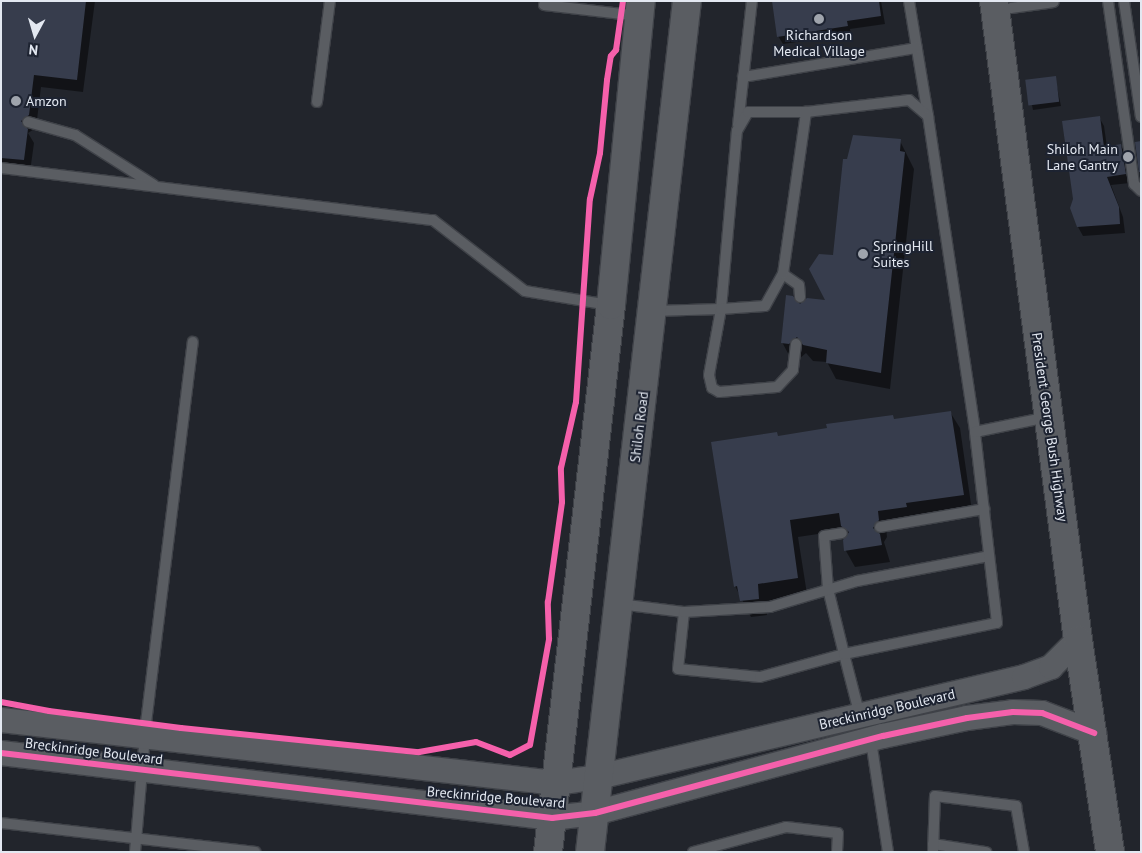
<!DOCTYPE html>
<html>
<head>
<meta charset="utf-8">
<style>
  body { margin:0 }
  #map { position:relative; width:1142px; height:853px; overflow:hidden; background:#22252c; font-family:"PT Sans",sans-serif }
  div>[style] { position:absolute }
  [style*='--x'] { left:calc(var(--x)*1px); top:calc(var(--y)*1px); width:calc(var(--w)*1px); rotate:calc(var(--a)*1deg) }
  .shadow>* { inset:0; background:#0007 }
  .building>* { inset:0; background:#373d4d; transform-origin:0 0 }
  .roads { filter:drop-shadow(1px 0 #3f4248) drop-shadow(-1px 0 #3f4248) drop-shadow(0 1px #3f4248) drop-shadow(0 -1px #3f4248) }
  .service>* { height:10px; margin:-5px; padding:0 5px; transform-origin:5px; border-radius:5px; background:#5a5d62 }
  .tertiary>* { height:24px; margin:-12px; padding:0 12px; transform-origin:12px; border-radius:12px; background:#5a5d62 }
  .secondary>* { height:28px; margin:-14px; padding:0 14px; transform-origin:14px; border-radius:14px; background:#5a5d62 }
  .cycleway>* { height:6px; margin:-3px; padding:0 3px; transform-origin:3px; border-radius:3px; background:#f560ab }
  .dots>* { width:14px; height:14px; translate:-50% -50%; box-sizing:border-box; border:2px solid #1d2331; border-radius:50% }
  span { translate:-50% -50%; white-space:nowrap; text-align:center; line-height:1.15; -webkit-text-stroke:4px #1d2331; paint-order:stroke }
  .poi-label { font-size:14px; color:#e3e8f1 }
  .left { translate:0 -50%; text-align:left }
  .right { translate:-100% -50%; text-align:right }
  .street-label { font-size:14px; color:#e3e8f1 }
  .frame { position:absolute; inset:0; border:2px solid #e3e8f1; pointer-events:none }
  .north { position:absolute; left:10px; top:10px; width:50px; height:50px; -webkit-text-stroke:4px #1d2331; paint-order:stroke; rotate:186deg; font-size:14px; font-weight:700; line-height:20px; text-align:center; color:#e3e8f1 }
  .north::after { content:''; display:block; margin:auto; width:18px; height:22px; background:#e3e8f1; clip-path:polygon(50% 0,100% 100%,50% 72%,0 100%) }
</style>
</head>
<body>
<div id="map">
  <div class="shadow">
    <i style="clip-path:polygon(1px 1px,95px 1px,83px 92px,41px 87px,36px 128px,28px 133px,34px 143px,30px 172px,1px 169px)"></i>
    <i style="clip-path:polygon(774px 1px,881px 1px,885px 24px,850px 29px,851px 34px,783px 44px,778px 36px)"></i>
    <i style="clip-path:polygon(1055px 78px,1061px 106px,1033px 110px,1027px 81px)"></i>
    <i style="clip-path:polygon(1099px 117px,1104px 126px,1107px 147px,1121px 146px,1126px 154px,1130px 183px,1111px 185px,1123px 217px,1125px 233px,1083px 236px,1078px 227px)"></i>
    <i style="clip-path:polygon(900px 141px,914px 169px,890px 389px,836px 379px,827px 362px,813px 361px,806px 353px,799px 359px,791px 359px,782px 342px,800px 306px,828px 301px,834px 256px)"></i>
    <i style="clip-path:polygon(950px 412px,960px 428px,972px 511px,886px 527px,887px 537px,884px 542px,890px 562px,855px 567px,846px 551px,848px 536px,845px 530px,798px 537px,807px 594px,766px 601px,767px 615px,751px 617px,735px 586px,778px 437px)"></i>
  </div>
  <div class="building">
    <i style="clip-path:polygon(1px 1px,86px 1px,77px 80px,34px 75px,29px 115px,21px 121px,28px 129px,24px 160px,1px 158px)"></i>
    <i style="clip-path:polygon(772px 1px,879px 1px,881px 16px,847px 21px,848px 26px,777px 37px)"></i>
    <i style="left:1056px;top:76px;width:26px;height:31px;rotate:83deg"></i>
    <i style="clip-path:polygon(1100px 116px,1104px 147px,1121px 144px,1126px 174px,1107px 177px,1119px 207px,1120px 224px,1077px 227px,1070px 208px,1073px 199px,1062px 121px)"></i>
    <i style="clip-path:polygon(853px 135px,901px 139px,900px 151px,905px 152px,881px 373px,826px 363px,827px 350px,803px 345px,797px 337px,789px 344px,781px 343px,786px 295px,793px 296px,800px 304px,807px 298px,825px 300px,809px 269px,819px 254px,833px 255px,843px 159px,847px 159px)"></i>
    <i style="clip-path:polygon(1141px 141px,1141px 172px,1139px 172px,1135px 142px)"></i>
    <i style="clip-path:polygon(951px 411px,964px 495px,906px 503px,907px 507px,878px 511px,879px 520px,873px 528px,880px 534px,882px 545px,844px 551px,843px 540px,849px 532px,841px 526px,839px 513px,790px 520px,798px 578px,758px 584px,759px 599px,740px 601px,737px 586px,734px 587px,711px 442px,777px 432px,778px 436px,827px 428px,826px 424px,893px 415px,894px 419px)"></i>
  </div>
  <div class="roads">
    <div class="service">
      <i style="--x:909;--y:1;--w:117;--a:80.6"></i>
      <i style="--x:1108;--y:1;--w:185;--a:81.9"></i>
      <i style="--x:1134;--y:184;--w:10;--a:45"></i>
      <i style="--x:1124;--y:1;--w:117;--a:81.7"></i>
      <i style="--x:544;--y:5;--w:96;--a:6.6"></i>
      <i style="--x:1011;--y:8;--w:43;--a:-7.9"></i>
      <i style="--x:743;--y:77;--w:176;--a:-9.5"></i>
      <i style="--x:317;--y:102;--w:102;--a:-82.7"></i>
      <i style="--x:28;--y:122;--w:49;--a:15.5"></i>
      <i style="--x:75;--y:135;--w:93;--a:32.3"></i>
      <i style="--x:738;--y:125;--w:125;--a:-83.6"></i>
      <i style="--x:1;--y:168;--w:435;--a:6.9"></i>
      <i style="--x:433;--y:220;--w:116;--a:37.7"></i>
      <i style="--x:525;--y:291;--w:85;--a:9.5"></i>
      <i style="--x:783;--y:274;--w:19;--a:35"></i>
      <i style="--x:799;--y:285;--w:12;--a:85"></i>
      <i style="--x:653;--y:311;--w:68;--a:-1.7"></i>
      <i style="--x:721;--y:309;--w:179;--a:-84.9"></i>
      <i style="--x:737;--y:131;--w:22;--a:-60"></i>
      <i style="--x:748;--y:112;--w:58;--a:0"></i>
      <i style="--x:806;--y:112;--w:104;--a:-6.6"></i>
      <i style="--x:909;--y:100;--w:25;--a:40"></i>
      <i style="--x:928;--y:116;--w:319;--a:81.5"></i>
      <i style="--x:796;--y:344;--w:26;--a:97"></i>
      <i style="--x:793;--y:370;--w:23;--a:133"></i>
      <i style="--x:777;--y:387;--w:58;--a:175.1"></i>
      <i style="--x:719;--y:392;--w:8;--a:-150"></i>
      <i style="--x:712;--y:388;--w:13;--a:-103"></i>
      <i style="--x:709;--y:375;--w:67;--a:-79.7"></i>
      <i style="--x:721;--y:309;--w:44;--a:-3.9"></i>
      <i style="--x:765;--y:306;--w:37;--a:-61"></i>
      <i style="--x:783;--y:274;--w:164;--a:-81.9"></i>
      <i style="--x:880;--y:527;--w:106;--a:-9.8"></i>
      <i style="--x:619;--y:604;--w:65;--a:7"></i>
      <i style="--x:684;--y:612;--w:57;--a:96"></i>
      <i style="--x:678;--y:669;--w:82;--a:5.6"></i>
      <i style="--x:760;--y:677;--w:87;--a:-15.3"></i>
      <i style="--x:844;--y:654;--w:67;--a:-103.8"></i>
      <i style="--x:828;--y:589;--w:53;--a:-94.3"></i>
      <i style="--x:824;--y:536;--w:18;--a:-9"></i>
      <i style="--x:684;--y:612;--w:86;--a:-3.3"></i>
      <i style="--x:770;--y:607;--w:91;--a:-16.6"></i>
      <i style="--x:857;--y:581;--w:134;--a:-10.7"></i>
      <i style="--x:860;--y:716;--w:64;--a:-104.5"></i>
      <i style="--x:844;--y:654;--w:156;--a:-11.5"></i>
      <i style="--x:997;--y:623;--w:192;--a:-96.6"></i>
      <i style="--x:975;--y:432;--w:75;--a:-11.6"></i>
      <i style="--x:871;--y:741;--w:112;--a:81.3"></i>
      <i style="--x:1;--y:823;--w:256;--a:6.5"></i>
      <i style="--x:933;--y:844;--w:54;--a:8.6"></i>
      <i style="--x:135;--y:852;--w:129;--a:-85.1"></i>
      <i style="--x:146;--y:723;--w:384;--a:-83"></i>
      <i style="--x:693;--y:852;--w:96;--a:-15"></i>
      <i style="--x:786;--y:827;--w:52;--a:6.6"></i>
      <i style="--x:838;--y:833;--w:19;--a:93"></i>
      <i style="--x:933;--y:852;--w:56;--a:-88"></i>
      <i style="--x:935;--y:796;--w:82;--a:7"></i>
      <i style="--x:1016;--y:806;--w:47;--a:80.1"></i>
    </div>
    <div class="tertiary">
      <i style="--x:1;--y:720;--w:559;--a:6.48"></i>
      <i style="--x:556;--y:783;--w:42;--a:-8.1"></i>
      <i style="--x:598;--y:777;--w:438;--a:-13.2"></i>
      <i style="--x:1024;--y:677;--w:29;--a:-20"></i>
      <i style="--x:1051;--y:667;--w:38;--a:-45"></i>
      <i style="--x:1;--y:753;--w:555;--a:6.73"></i>
      <i style="--x:552;--y:818;--w:43;--a:-6.6"></i>
      <i style="--x:595;--y:813;--w:298;--a:-15"></i>
      <i style="--x:883;--y:736;--w:86;--a:-12.1"></i>
      <i style="--x:967;--y:718;--w:46;--a:-7.4"></i>
      <i style="--x:1013;--y:712;--w:29;--a:2"></i>
      <i style="--x:1042;--y:713;--w:56;--a:21"></i>
    </div>
    <div class="secondary">
      <i style="--x:994;--y:1;--w:644;--a:82.51"></i>
      <i style="--x:1078;--y:640;--w:214;--a:81.4"></i>
      <i style="--x:548;--y:852;--w:551;--a:-83.43"></i>
      <i style="--x:611;--y:305;--w:305;--a:-84.4"></i>
      <i style="--x:590;--y:852;--w:857;--a:-83.5"></i>
    </div>
  </div>
  <div class="cycleway">
    <i style="--x:1;--y:702;--w:49;--a:10.6"></i>
    <i style="--x:49;--y:711;--w:133;--a:7.3"></i>
    <i style="--x:181;--y:728;--w:239;--a:5.8"></i>
    <i style="--x:419;--y:752;--w:58;--a:-10"></i>
    <i style="--x:476;--y:742;--w:36;--a:21"></i>
    <i style="--x:510;--y:755;--w:22;--a:-27"></i>
    <i style="--x:530;--y:745;--w:108;--a:-79.8"></i>
    <i style="--x:549;--y:639;--w:37;--a:-92"></i>
    <i style="--x:548;--y:602;--w:101;--a:-82"></i>
    <i style="--x:562;--y:502;--w:34;--a:-92"></i>
    <i style="--x:561;--y:468;--w:68;--a:-77.2"></i>
    <i style="--x:576;--y:402;--w:203;--a:-86.1"></i>
    <i style="--x:590;--y:199;--w:47;--a:-77.7"></i>
    <i style="--x:600;--y:153;--w:73;--a:-84.5"></i>
    <i style="--x:607;--y:80;--w:24;--a:-81"></i>
    <i style="--x:611;--y:56;--w:8;--a:-50"></i>
    <i style="--x:616;--y:50;--w:49;--a:-81.9"></i>
    <i style="--x:1;--y:753;--w:555;--a:6.73"></i>
    <i style="--x:552;--y:818;--w:43;--a:-6.6"></i>
    <i style="--x:595;--y:813;--w:298;--a:-15"></i>
    <i style="--x:883;--y:736;--w:86;--a:-12.1"></i>
    <i style="--x:967;--y:718;--w:46;--a:-7.4"></i>
    <i style="--x:1013;--y:712;--w:29;--a:2"></i>
    <i style="--x:1042;--y:713;--w:56;--a:21"></i>
  </div>
  <div class="dots">
    <i style="left:819px;top:19px;background:#9fa4ac"></i>
    <i style="left:16px;top:101px;background:#9fa4ac"></i>
    <i style="left:1128px;top:157px;background:#9fa4ac"></i>
    <i style="left:863px;top:254px;background:#9fa4ac"></i>
  </div>
  <div class="poi-label">
    <span style="left:819px;top:43px">Richardson<br>Medical Village</span>
    <span class="left" style="left:26px;top:101px">Amzon</span>
    <span class="right" style="left:1118px;top:157px">Shiloh Main<br>Lane Gantry</span>
    <span class="left" style="left:873px;top:254px">SpringHill<br>Suites</span>
  </div>
  <div class="street-label">
    <span style="left:639px;top:427px;rotate:-83deg">Shiloh Road</span>
    <span style="left:1050px;top:427px;rotate:82deg">President George Bush Highway</span>
    <span style="left:887px;top:709px;rotate:-13deg">Breckinridge Boulevard</span>
    <span style="left:94px;top:751px;rotate:7deg">Breckinridge Boulevard</span>
    <span style="left:496px;top:797px;rotate:5deg">Breckinridge Boulevard</span>
  </div>
  <div class="frame"></div>
  <div class="north">N</div>
</div>
</body>
</html>
